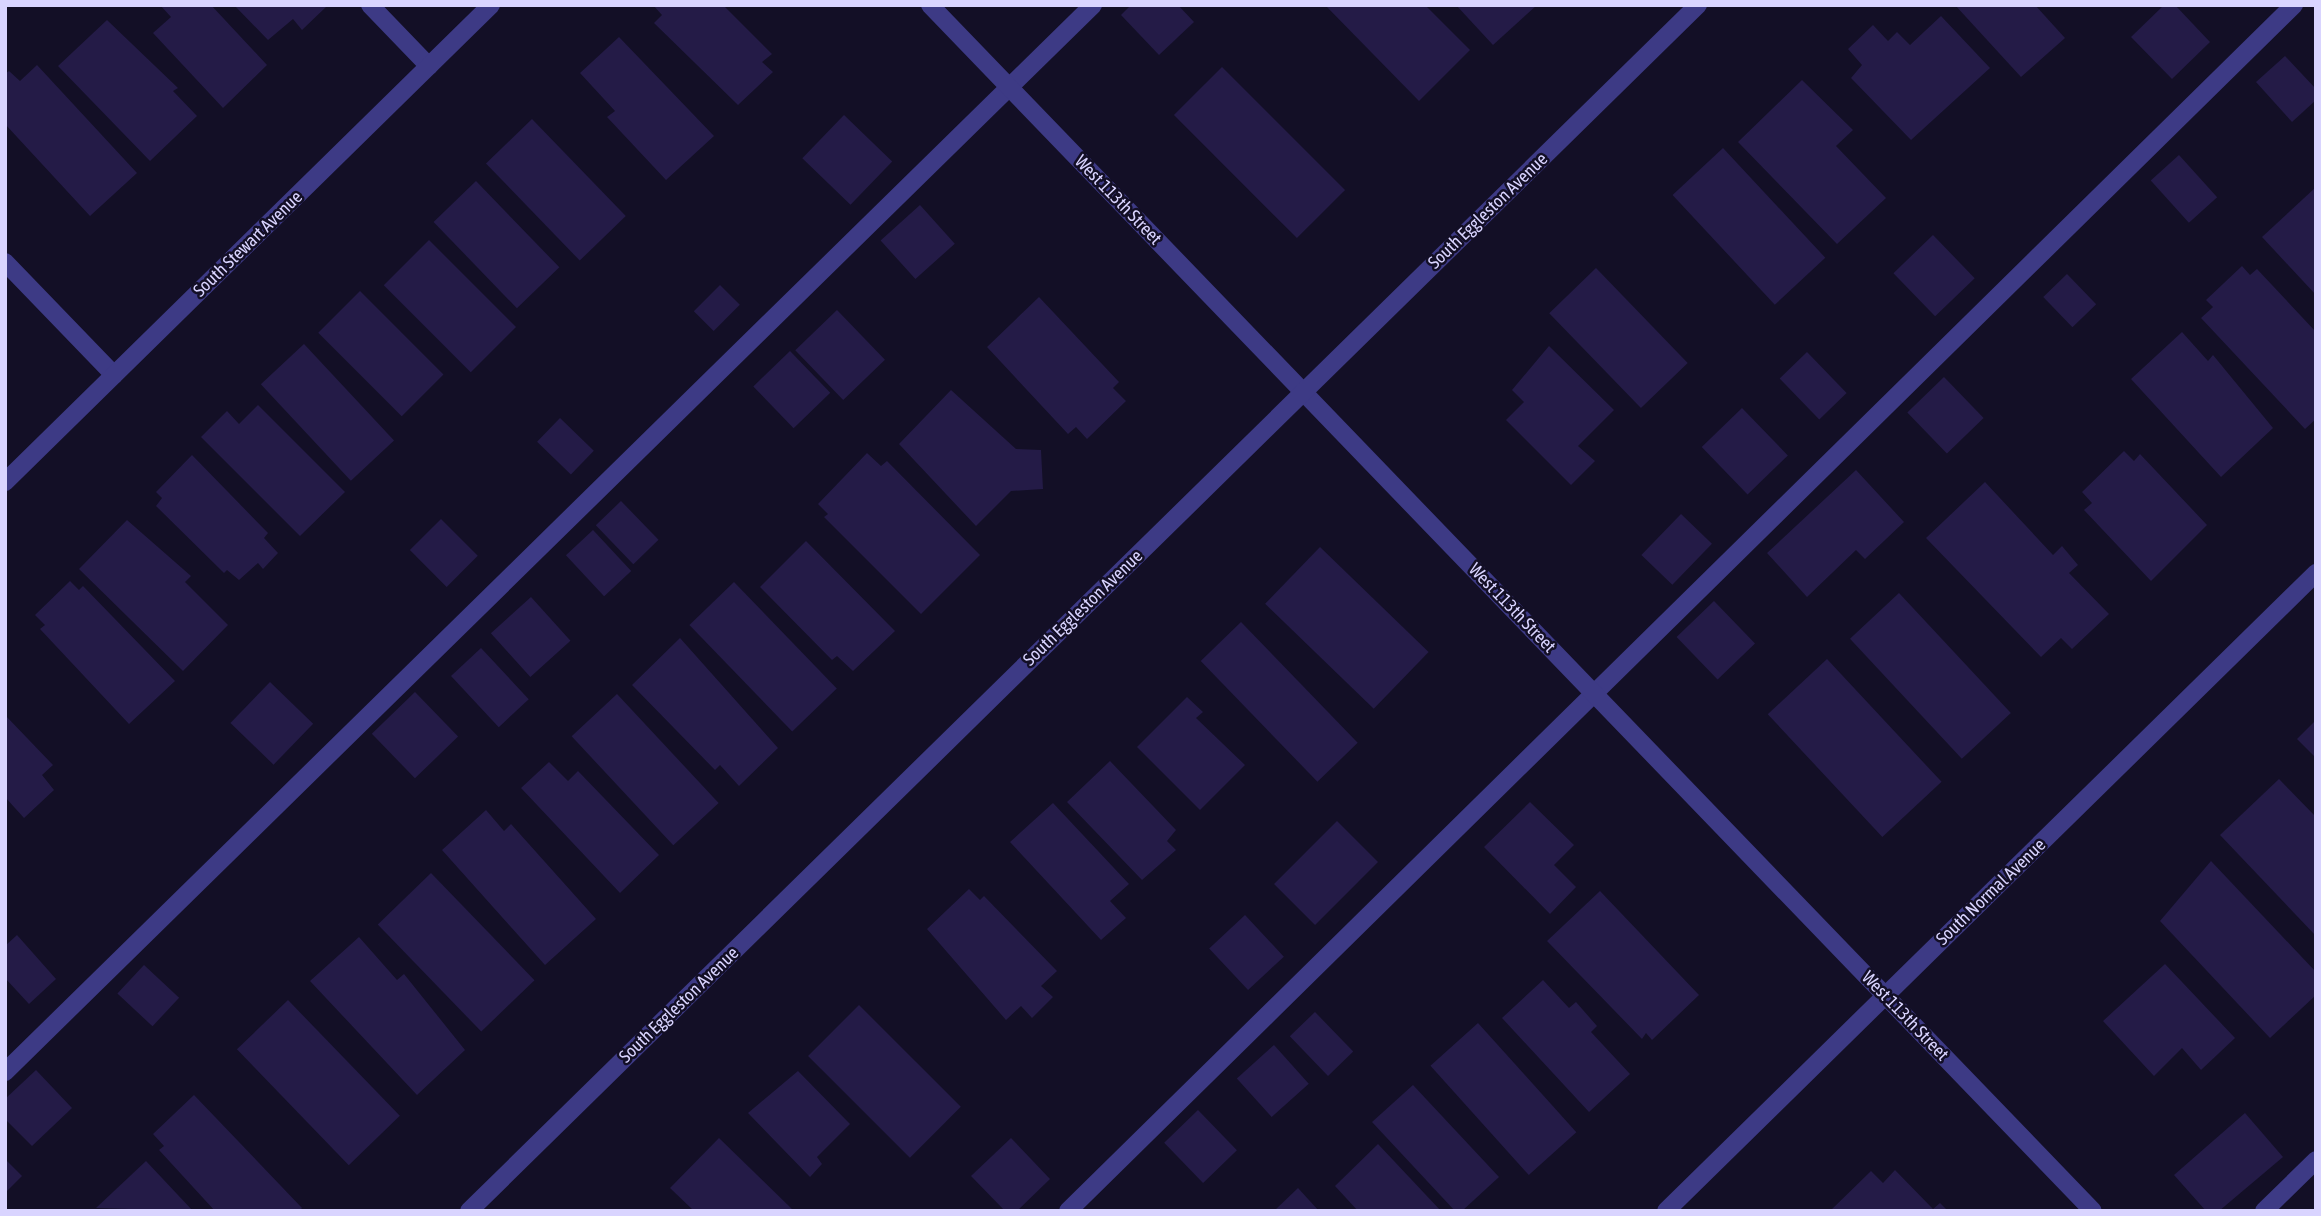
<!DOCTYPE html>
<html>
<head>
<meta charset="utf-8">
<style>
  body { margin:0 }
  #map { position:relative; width:2321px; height:1216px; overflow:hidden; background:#130f26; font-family:"Asap Condensed",sans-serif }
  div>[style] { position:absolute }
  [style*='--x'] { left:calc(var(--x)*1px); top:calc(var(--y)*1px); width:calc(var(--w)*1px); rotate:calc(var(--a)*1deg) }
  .building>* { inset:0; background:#241b47; transform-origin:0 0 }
  .service>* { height:18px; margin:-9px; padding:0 9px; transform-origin:9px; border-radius:9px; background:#3d3a85 }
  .minor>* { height:18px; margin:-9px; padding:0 9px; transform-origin:9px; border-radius:9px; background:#3d3a85 }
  span { translate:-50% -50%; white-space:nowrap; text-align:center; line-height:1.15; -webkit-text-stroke:5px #130f26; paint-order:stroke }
  .street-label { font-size:18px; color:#d9d4ff }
  .frame { position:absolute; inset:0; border:7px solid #d9d4ff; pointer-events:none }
</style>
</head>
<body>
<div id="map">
  <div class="building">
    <i style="clip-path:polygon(160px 5px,211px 5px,267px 65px,223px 108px,153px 33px,171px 17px)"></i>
    <i style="clip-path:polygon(234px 5px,325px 5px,326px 7px,302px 30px,293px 19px,268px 40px)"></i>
    <i style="clip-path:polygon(653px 5px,723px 5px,772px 54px,762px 62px,773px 72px,738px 105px,654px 23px,662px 15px)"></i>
    <i style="clip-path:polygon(1131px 5px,1178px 5px,1194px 22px,1159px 55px,1121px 15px)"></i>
    <i style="clip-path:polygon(1325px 5px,1425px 5px,1470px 50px,1419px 101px)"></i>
    <i style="clip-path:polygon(1456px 5px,1537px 5px,1493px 45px)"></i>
    <i style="clip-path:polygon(1955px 5px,2035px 5px,2065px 38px,2021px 77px)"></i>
    <i style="clip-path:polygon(2164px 5px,2175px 5px,2210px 42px,2172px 79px,2131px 37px)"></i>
    <i style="clip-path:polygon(1941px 16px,1990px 68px,1911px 140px,1851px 78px,1862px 65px,1848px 49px,1873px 25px,1888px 41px,1897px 32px,1910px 45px)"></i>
    <i style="clip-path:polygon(107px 20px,178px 88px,173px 91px,197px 116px,150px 161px,58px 66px)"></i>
    <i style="clip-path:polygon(619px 37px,714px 136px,666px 180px,607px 117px,615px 111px,580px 73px)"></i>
    <i style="clip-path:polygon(2285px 56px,2316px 89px,2316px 100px,2292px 122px,2256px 82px)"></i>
    <i style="clip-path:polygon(37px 65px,137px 173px,90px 216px,5px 124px,5px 74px,9px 71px,20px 81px)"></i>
    <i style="left:1222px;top:67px;width:174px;height:68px;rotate:45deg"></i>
    <i style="clip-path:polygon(1802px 80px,1853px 130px,1836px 146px,1886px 198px,1837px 244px,1738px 142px)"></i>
    <i style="left:844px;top:115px;width:67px;height:60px;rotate:44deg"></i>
    <i style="left:532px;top:119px;width:135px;height:64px;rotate:46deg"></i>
    <i style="left:1723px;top:148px;width:150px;height:69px;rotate:47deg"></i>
    <i style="left:2179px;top:155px;width:57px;height:38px;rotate:48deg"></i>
    <i style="left:476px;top:181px;width:120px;height:59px;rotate:46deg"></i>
    <i style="clip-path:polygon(2316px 187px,2316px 295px,2262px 237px)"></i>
    <i style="left:920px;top:205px;width:52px;height:53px;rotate:48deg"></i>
    <i style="left:1933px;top:235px;width:60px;height:55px;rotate:46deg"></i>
    <i style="left:429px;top:240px;width:123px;height:64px;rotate:45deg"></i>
    <i style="clip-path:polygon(2242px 266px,2250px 275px,2257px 269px,2316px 332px,2316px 419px,2305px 429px,2201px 318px,2213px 307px,2206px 300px)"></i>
    <i style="left:1596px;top:268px;width:132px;height:65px;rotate:46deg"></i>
    <i style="left:2067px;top:274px;width:42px;height:33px;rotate:46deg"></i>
    <i style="left:720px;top:285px;width:28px;height:37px;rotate:45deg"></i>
    <i style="left:360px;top:291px;width:118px;height:59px;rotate:45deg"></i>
    <i style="clip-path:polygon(1039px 297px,1119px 382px,1113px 388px,1126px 401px,1087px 439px,1076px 427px,1068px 434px,987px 347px)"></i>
    <i style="left:837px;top:310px;width:69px;height:58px;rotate:46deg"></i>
    <i style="clip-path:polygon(2182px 332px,2208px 361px,2213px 355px,2273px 428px,2221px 477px,2131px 379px)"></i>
    <i style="left:304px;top:344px;width:132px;height:59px;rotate:47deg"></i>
    <i style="clip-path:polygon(1549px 346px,1614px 410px,1578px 446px,1595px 461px,1571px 485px,1506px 420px,1524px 402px,1512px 390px)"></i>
    <i style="left:790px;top:351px;width:58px;height:51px;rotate:46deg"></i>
    <i style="left:1807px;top:352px;width:57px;height:38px;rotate:46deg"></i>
    <i style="left:1944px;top:377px;width:57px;height:51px;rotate:46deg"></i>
    <i style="clip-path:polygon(951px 390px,1016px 449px,1041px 450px,1043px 489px,1011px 491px,976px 526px,899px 444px)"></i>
    <i style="clip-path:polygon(258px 405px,345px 492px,300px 536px,201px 437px,227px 411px,239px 424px)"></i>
    <i style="left:1742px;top:408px;width:66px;height:56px;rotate:46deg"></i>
    <i style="left:560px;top:418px;width:47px;height:33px;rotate:44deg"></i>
    <i style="clip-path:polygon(2124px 451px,2134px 461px,2140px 454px,2207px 525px,2151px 581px,2084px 510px,2092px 503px,2082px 492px)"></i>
    <i style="clip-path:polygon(867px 453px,881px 466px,887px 461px,980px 555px,921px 614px,824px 517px,828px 514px,818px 504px)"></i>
    <i style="clip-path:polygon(192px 455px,268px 533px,264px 538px,278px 553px,263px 569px,258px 563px,239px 580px,227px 570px,224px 573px,156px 506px,162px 498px,156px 492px)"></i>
    <i style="clip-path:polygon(1856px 470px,1904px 522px,1865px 559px,1856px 550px,1807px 597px,1767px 553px)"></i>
    <i style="clip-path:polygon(1985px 482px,2053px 555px,2062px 546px,2078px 565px,2069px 573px,2109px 614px,2072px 649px,2061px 638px,2041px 657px,1926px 538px)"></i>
    <i style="left:621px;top:501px;width:54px;height:35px;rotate:46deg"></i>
    <i style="left:1681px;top:514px;width:43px;height:57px;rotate:44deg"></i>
    <i style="left:441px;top:519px;width:52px;height:44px;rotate:45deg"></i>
    <i style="clip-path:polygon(127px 520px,191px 576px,185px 582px,228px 625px,183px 671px,79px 569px)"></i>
    <i style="left:593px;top:530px;width:56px;height:37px;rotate:47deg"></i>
    <i style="clip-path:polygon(806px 541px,895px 631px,853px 671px,837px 656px,832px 660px,760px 587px)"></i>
    <i style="left:1320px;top:547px;width:151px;height:79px;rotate:44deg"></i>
    <i style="clip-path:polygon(70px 581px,79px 590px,83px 586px,175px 681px,129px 724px,40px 629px,45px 625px,35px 615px)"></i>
    <i style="left:734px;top:582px;width:148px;height:62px;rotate:46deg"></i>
    <i style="left:1899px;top:593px;width:164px;height:67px;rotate:47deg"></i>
    <i style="left:531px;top:597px;width:59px;height:54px;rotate:48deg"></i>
    <i style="left:1714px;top:601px;width:59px;height:52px;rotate:46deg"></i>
    <i style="left:1241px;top:622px;width:168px;height:56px;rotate:46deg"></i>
    <i style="clip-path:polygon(680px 638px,778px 748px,739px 786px,720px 765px,715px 770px,632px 685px)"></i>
    <i style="left:481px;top:648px;width:70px;height:41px;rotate:47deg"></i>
    <i style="left:1827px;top:659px;width:168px;height:81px;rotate:47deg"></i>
    <i style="left:270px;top:682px;width:60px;height:57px;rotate:44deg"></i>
    <i style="left:415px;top:692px;width:62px;height:60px;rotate:46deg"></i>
    <i style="left:617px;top:694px;width:149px;height:62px;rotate:47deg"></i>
    <i style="clip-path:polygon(1187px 697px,1203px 712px,1196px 718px,1245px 765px,1200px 810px,1137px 747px)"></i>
    <i style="clip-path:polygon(5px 715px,53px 765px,42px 775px,54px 790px,24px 818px,5px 797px)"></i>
    <i style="clip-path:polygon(2316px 720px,2316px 758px,2297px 739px)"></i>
    <i style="clip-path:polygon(1110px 761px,1176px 830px,1167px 841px,1176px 850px,1142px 880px,1067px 802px)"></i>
    <i style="clip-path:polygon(549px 762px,568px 781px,578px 771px,659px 855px,620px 893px,521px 788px)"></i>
    <i style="clip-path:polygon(2279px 779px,2316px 817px,2316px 936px,2220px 835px)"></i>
    <i style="clip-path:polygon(1530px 802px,1574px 845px,1554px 865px,1576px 887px,1550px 914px,1484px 847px)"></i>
    <i style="clip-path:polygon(1053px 803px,1129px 884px,1110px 901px,1126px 918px,1101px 940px,1010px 842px)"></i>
    <i style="clip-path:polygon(486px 810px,504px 831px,511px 824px,596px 919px,545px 965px,442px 850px)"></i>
    <i style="left:1337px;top:821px;width:58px;height:89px;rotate:45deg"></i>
    <i style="clip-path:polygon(2211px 861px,2316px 972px,2316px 995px,2270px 1038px,2160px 921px)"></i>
    <i style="left:431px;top:873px;width:149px;height:74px;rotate:46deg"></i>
    <i style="clip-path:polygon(969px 889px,980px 900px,984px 896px,1057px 971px,1041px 986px,1053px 997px,1032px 1018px,1021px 1006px,1006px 1020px,927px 929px)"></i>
    <i style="clip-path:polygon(1600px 891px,1699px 995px,1652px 1040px,1646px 1033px,1642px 1039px,1547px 941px)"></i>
    <i style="left:1245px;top:915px;width:57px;height:49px;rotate:47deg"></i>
    <i style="clip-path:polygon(17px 935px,56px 979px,29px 1004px,5px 978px,5px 946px)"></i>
    <i style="clip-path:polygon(359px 937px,397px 980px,404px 974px,465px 1050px,417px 1095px,310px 981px)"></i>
    <i style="clip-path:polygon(2165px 964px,2235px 1038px,2201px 1070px,2182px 1048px,2154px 1076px,2103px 1021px)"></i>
    <i style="left:144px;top:965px;width:48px;height:39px;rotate:43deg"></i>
    <i style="clip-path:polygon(1543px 980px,1569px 1008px,1576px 1002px,1597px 1026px,1591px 1032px,1630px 1074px,1589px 1112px,1502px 1018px)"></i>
    <i style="left:288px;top:1000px;width:161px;height:71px;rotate:46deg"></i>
    <i style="left:859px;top:1005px;width:144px;height:72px;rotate:45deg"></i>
    <i style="left:1315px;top:1012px;width:55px;height:35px;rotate:46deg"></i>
    <i style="left:1478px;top:1023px;width:147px;height:64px;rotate:48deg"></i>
    <i style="left:1274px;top:1045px;width:52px;height:50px;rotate:48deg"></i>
    <i style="clip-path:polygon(36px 1070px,72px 1108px,32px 1146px,5px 1119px,5px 1099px)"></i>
    <i style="clip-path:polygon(798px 1071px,850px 1124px,817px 1157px,822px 1164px,810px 1177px,748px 1113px)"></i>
    <i style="clip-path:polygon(1413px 1085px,1499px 1177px,1462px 1211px,1455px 1211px,1372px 1122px)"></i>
    <i style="clip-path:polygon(194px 1095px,302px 1208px,299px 1211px,215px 1211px,159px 1150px,164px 1146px,153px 1134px)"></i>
    <i style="left:1198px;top:1110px;width:56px;height:47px;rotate:46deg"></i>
    <i style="clip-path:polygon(2245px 1113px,2283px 1157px,2219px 1211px,2206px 1211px,2174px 1175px)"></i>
    <i style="clip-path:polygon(719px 1138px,794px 1211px,694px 1211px,670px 1188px)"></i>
    <i style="clip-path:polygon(1011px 1138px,1050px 1179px,1017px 1211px,1005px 1211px,971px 1176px)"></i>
    <i style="clip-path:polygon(1378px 1144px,1441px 1211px,1358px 1211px,1335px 1186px)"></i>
    <i style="clip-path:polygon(5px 1159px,22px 1176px,5px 1193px)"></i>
    <i style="clip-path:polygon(146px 1161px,193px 1211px,96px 1208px)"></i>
    <i style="clip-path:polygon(1895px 1170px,1933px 1209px,1940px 1203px,1948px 1211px,1830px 1211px,1871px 1171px,1883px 1183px)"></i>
    <i style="clip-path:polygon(1298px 1188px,1319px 1211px,1274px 1211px)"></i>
  </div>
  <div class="service">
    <i style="--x:370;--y:5;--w:85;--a:46"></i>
    <i style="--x:5;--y:1072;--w:1524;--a:-44.44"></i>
    <i style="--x:1068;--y:1211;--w:1720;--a:-44.53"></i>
    <i style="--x:2264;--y:1211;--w:73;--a:-44.4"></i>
  </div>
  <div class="minor">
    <i style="--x:930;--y:5;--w:1675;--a:46.04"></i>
    <i style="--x:5;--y:262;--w:157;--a:46"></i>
    <i style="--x:5;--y:482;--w:681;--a:-44.46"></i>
    <i style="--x:469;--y:1211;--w:1722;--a:-44.46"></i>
    <i style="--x:1666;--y:1211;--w:911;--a:-44.47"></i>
  </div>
  <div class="street-label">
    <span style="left:1118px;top:200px;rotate:46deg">West 113th Street</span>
    <span style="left:1488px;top:211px;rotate:-44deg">South Eggleston Avenue</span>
    <span style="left:248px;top:244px;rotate:-44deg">South Stewart Avenue</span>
    <span style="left:1083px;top:608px;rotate:-44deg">South Eggleston Avenue</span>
    <span style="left:1512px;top:608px;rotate:46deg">West 113th Street</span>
    <span style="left:1991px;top:892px;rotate:-44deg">South Normal Avenue</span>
    <span style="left:679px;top:1005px;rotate:-44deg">South Eggleston Avenue</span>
    <span style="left:1905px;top:1016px;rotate:46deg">West 113th Street</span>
  </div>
  <div class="frame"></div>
</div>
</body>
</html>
